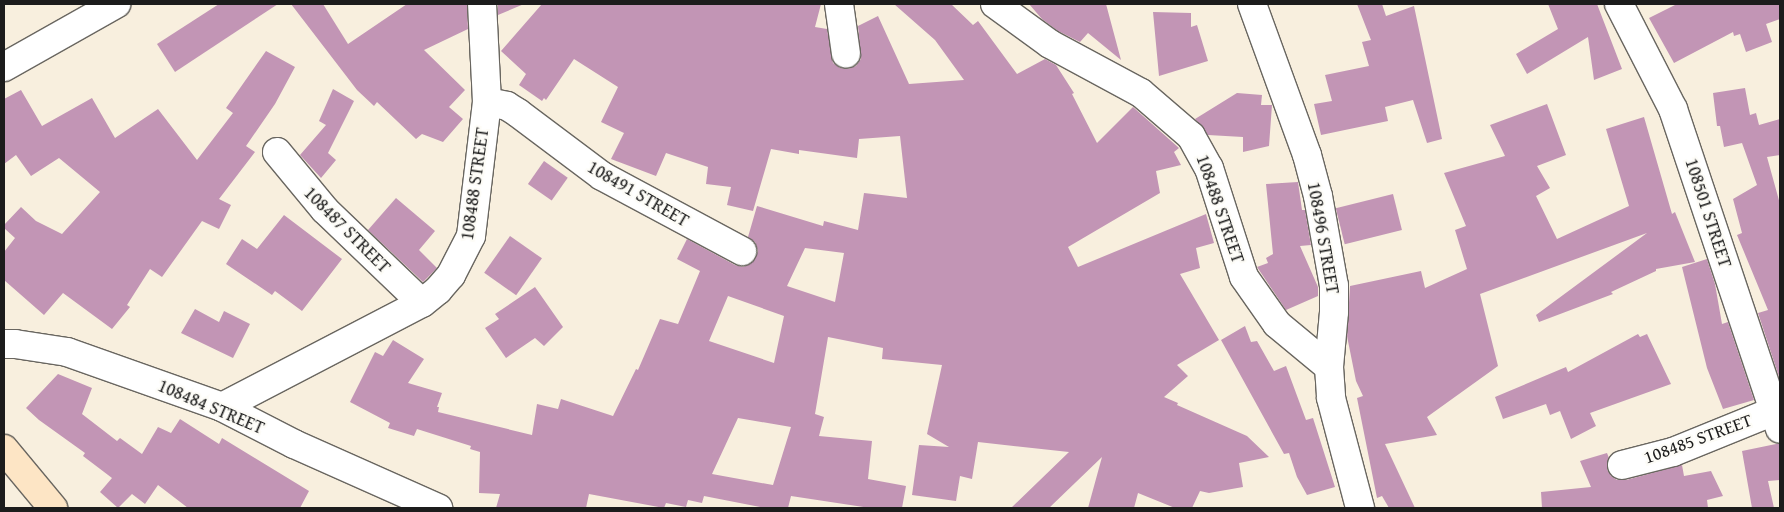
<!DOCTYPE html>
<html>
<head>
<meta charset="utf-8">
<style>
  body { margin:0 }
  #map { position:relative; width:1784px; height:512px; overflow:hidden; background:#f8efde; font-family:"Gentium Book Plus",serif }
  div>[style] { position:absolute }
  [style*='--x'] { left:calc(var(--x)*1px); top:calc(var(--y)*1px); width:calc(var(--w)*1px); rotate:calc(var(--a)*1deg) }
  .building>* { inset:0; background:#c295b5; transform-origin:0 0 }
  .roads { filter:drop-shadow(1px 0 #696660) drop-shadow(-1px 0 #696660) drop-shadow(0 1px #696660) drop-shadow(0 -1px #696660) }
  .street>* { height:28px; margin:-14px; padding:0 14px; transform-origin:14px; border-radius:14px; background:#fff }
  .secondary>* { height:28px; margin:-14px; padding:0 14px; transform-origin:14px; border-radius:14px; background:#fde5c5 }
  span { translate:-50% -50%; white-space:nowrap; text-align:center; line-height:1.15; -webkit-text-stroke:4.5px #fdfcf7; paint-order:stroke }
  .street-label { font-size:18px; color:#1c1c1c }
  .frame { position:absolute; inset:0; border:5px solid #1c1c1c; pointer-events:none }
</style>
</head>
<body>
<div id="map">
  <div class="building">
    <i style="clip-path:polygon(219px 4px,278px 4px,175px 72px,157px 44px)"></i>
    <i style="clip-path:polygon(291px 4px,323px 4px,348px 44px,407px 4px,467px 4px,468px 29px,424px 50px,465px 90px,449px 107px,463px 119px,443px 142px,422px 134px,416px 139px,377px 102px,374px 106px,357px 90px)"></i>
    <i style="clip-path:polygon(498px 4px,524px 4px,498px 15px)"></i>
    <i style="clip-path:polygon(evenodd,542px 4px,821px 4px,815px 27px,827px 29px,833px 63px,840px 68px,848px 69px,856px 66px,861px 59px,858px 26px,878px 16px,909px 84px,964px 80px,935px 40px,894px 4px,951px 4px,973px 25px,978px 21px,1017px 74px,1045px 59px,1056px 65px,1074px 93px,1072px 94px,1097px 143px,1133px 107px,1179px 148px,1174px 152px,1181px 165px,1156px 171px,1160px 193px,1068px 247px,1078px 267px,1206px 214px,1214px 243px,1196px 248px,1200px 268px,1180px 274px,1219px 340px,1177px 365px,1188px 376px,1164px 397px,1178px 403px,1177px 405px,1247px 436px,1269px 457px,1239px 463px,1243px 487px,1209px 493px,1200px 491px,1192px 508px,1175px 508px,1138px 493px,1134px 508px,1088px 508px,1102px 457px,1049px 508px,1011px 508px,1069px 452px,978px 442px,972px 479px,960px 476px,956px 501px,912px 495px,919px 445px,949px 447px,927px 434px,942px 365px,882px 359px,883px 348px,828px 337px,815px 414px,824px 417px,819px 436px,872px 441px,868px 479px,906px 486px,902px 508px,870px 508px,791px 496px,788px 508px,765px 508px,704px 496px,702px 503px,688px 500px,686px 507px,666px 503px,664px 508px,589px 494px,586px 508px,496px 508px,500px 494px,479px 493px,480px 452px,470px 449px,471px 446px,417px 429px,414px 436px,388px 428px,390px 423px,350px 402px,375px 352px,383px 356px,393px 340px,424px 359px,408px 383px,442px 393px,437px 407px,439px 407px,438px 412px,532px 435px,537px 404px,558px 409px,561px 399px,613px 416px,636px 369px,638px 370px,660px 319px,678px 324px,700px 271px,677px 259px,687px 239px,735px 265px,743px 267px,750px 264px,755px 259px,758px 251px,755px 242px,748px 237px,757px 206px,823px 226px,824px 221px,858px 230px,864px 193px,907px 198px,900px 136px,859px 139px,857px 158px,799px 150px,799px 154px,771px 149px,753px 211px,727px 205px,731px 187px,706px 184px,708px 167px,666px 153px,656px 176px,611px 159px,624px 133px,601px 122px,618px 87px,574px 59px,546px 100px,544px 98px,542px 101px,519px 85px,526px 74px,501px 51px,542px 4px,805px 248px,844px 253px,835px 302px,787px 286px,805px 248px,542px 4px,728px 296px,784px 316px,774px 363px,709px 341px,728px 296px,542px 4px,738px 418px,791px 427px,773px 485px,712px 474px,738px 418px)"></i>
    <i style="clip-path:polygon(1029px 4px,1106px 4px,1121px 60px,1088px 33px,1080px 42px,1058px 31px,1042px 19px)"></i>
    <i style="clip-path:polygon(1357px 4px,1382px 4px,1386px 16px,1414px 6px,1442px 139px,1427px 143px,1413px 100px,1385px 107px,1388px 121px,1321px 135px,1314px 104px,1332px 101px,1325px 75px,1369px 66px,1362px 42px,1371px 40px)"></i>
    <i style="clip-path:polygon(1548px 4px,1597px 4px,1622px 69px,1594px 80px,1588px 37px,1527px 74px,1516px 54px,1558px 29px)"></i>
    <i style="clip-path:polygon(1677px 4px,1780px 4px,1780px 19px,1766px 24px,1772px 42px,1746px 52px,1740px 34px,1734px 36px,1733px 32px,1674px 63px,1649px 18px)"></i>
    <i style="clip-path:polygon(1153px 12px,1191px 13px,1191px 27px,1197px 25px,1208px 61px,1159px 76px)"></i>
    <i style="clip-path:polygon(266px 51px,295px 67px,275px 104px,246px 146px,255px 152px,219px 199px,231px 205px,219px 229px,202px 221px,162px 277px,150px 269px,127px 305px,130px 307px,112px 329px,63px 293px,44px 315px,4px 280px,4px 252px,15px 238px,4px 228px,4px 225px,21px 207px,36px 221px,62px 234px,100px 192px,59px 158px,31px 176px,16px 155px,4px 164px,4px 99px,21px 90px,42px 126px,92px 98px,115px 138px,158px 109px,197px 160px,233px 113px,226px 108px)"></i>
    <i style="clip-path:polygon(1745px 88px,1750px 115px,1756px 113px,1759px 125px,1780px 119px,1780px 155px,1767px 157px,1780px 204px,1780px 380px,1758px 313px,1768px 310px,1737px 235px,1742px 233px,1733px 199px,1757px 185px,1742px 143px,1724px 147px,1720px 126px,1717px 126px,1713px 93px)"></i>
    <i style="clip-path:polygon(333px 89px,354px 101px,328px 153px,336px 160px,321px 178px,300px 155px,326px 125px,319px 121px)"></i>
    <i style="clip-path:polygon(1237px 93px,1262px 95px,1261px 105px,1272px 105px,1269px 146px,1243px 152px,1243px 137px,1208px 135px,1195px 119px)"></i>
    <i style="clip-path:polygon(1547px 104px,1566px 155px,1537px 166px,1550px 188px,1536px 196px,1557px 239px,1629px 206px,1606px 129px,1644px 117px,1672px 214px,1675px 212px,1695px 262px,1656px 269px,1656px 271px,1611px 292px,1613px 294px,1539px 322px,1536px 315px,1647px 233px,1480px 294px,1498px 366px,1427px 417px,1437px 435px,1385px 444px,1415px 508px,1389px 508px,1382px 496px,1377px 498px,1357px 398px,1363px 396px,1356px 381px,1347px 336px,1350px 286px,1421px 271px,1425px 288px,1467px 269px,1455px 230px,1466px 226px,1444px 173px,1505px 156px,1490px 125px)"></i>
    <i style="left:544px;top:161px;width:29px;height:28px;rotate:35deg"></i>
    <i style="clip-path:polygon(1298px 182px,1302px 210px,1305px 210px,1311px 245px,1300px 246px,1318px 287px,1318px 296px,1286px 310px,1257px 267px,1268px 263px,1266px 258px,1273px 254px,1266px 184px)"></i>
    <i style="left:1393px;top:194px;width:37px;height:59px;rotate:76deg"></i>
    <i style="clip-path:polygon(396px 198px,435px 231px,419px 250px,437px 268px,423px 282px,368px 230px)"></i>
    <i style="clip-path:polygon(284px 215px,342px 259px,302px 311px,275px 291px,272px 295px,226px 264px,242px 239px,257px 249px)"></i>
    <i style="left:510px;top:236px;width:39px;height:45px;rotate:35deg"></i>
    <i style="clip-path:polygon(1707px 259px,1715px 284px,1722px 324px,1728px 322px,1754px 400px,1723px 409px,1707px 368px,1682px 267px)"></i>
    <i style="clip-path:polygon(535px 287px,563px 327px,544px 346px,535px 338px,506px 358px,485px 328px,499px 319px,495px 314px)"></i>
    <i style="clip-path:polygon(195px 309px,219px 322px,224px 311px,250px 324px,233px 358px,181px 333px)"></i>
    <i style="clip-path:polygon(1245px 326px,1251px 342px,1257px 341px,1274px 371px,1286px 366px,1306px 420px,1313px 418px,1335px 487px,1307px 495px,1297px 477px,1289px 453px,1284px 454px,1221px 340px)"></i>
    <i style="clip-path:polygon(1638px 334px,1640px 337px,1647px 334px,1671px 384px,1590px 413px,1596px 426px,1571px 439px,1560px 411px,1550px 415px,1546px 404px,1503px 419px,1495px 397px,1566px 367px,1568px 372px)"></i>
    <i style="clip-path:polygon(58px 374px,92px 388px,82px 414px,117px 441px,120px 438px,142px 454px,158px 427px,171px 433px,180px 419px,219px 444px,222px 438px,309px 491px,300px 508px,188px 508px,158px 485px,145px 504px,132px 494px,118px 508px,100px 492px,112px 478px,83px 456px,85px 453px,39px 420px,26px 408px)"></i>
    <i style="clip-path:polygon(1776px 444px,1780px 444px,1780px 480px,1768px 481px,1774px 508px,1752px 508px,1742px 451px)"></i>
    <i style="clip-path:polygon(1607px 453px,1609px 458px,1607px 469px,1611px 476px,1617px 480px,1626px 480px,1682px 465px,1684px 476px,1711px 471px,1723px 496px,1707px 500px,1708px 508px,1542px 508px,1541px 492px,1591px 487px,1580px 461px)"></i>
  </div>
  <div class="roads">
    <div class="street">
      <i style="--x:839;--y:4;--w:50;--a:82"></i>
      <i style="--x:995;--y:4;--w:68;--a:36"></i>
      <i style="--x:1050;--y:44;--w:103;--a:28.3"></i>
      <i style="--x:1141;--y:93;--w:66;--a:40.7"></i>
      <i style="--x:1191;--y:136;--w:37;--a:61"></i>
      <i style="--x:1209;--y:168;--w:114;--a:72.2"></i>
      <i style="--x:1244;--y:277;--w:57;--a:54.9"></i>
      <i style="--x:1277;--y:324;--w:67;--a:39.6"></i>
      <i style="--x:1252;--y:4;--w:161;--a:70"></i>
      <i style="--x:1307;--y:155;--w:42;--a:75"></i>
      <i style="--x:1318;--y:196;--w:91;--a:79.9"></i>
      <i style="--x:1334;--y:286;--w:26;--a:90"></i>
      <i style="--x:1334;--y:312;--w:55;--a:95.2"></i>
      <i style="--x:1329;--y:367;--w:31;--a:86"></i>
      <i style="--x:1331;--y:398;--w:114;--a:75.2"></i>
      <i style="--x:1619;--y:4;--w:118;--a:62.8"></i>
      <i style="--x:1673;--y:109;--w:337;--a:71.5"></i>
      <i style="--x:4;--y:67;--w:129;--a:-29.4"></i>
      <i style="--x:487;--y:102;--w:20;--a:11"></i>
      <i style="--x:507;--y:106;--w:13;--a:32"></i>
      <i style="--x:518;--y:113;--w:105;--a:36.9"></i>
      <i style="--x:602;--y:176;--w:159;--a:28.2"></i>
      <i style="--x:277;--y:152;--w:75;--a:50.4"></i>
      <i style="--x:325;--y:210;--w:134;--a:43.8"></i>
      <i style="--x:4;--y:344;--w:11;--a:0"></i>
      <i style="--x:15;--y:344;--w:53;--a:8.7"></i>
      <i style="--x:67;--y:352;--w:164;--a:19.5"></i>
      <i style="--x:222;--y:407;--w:81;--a:27.2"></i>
      <i style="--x:294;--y:444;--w:158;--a:24"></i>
      <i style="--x:222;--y:407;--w:225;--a:-27.5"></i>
      <i style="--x:422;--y:303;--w:21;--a:-39"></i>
      <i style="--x:438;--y:290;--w:20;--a:-49"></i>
      <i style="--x:451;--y:275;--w:44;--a:-62.9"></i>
      <i style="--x:471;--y:236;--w:135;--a:-83.2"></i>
      <i style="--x:487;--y:102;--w:98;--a:-92.9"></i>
      <i style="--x:1622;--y:465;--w:53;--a:-14.3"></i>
      <i style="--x:1673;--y:452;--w:109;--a:-22.1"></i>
    </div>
    <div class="secondary">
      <i style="--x:4;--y:449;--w:77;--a:50.3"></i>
    </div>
  </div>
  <div class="street-label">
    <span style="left:475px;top:184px;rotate:-82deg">108488 STREET</span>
    <span style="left:638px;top:194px;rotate:30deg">108491 STREET</span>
    <span style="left:1220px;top:209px;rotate:71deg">108488 STREET</span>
    <span style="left:1708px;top:213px;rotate:72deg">108501 STREET</span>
    <span style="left:347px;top:230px;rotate:45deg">108487 STREET</span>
    <span style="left:1323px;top:238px;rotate:80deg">108496 STREET</span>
    <span style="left:211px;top:407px;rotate:23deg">108484 STREET</span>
    <span style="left:1698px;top:439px;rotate:-20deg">108485 STREET</span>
  </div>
  <div class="frame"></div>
</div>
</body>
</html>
